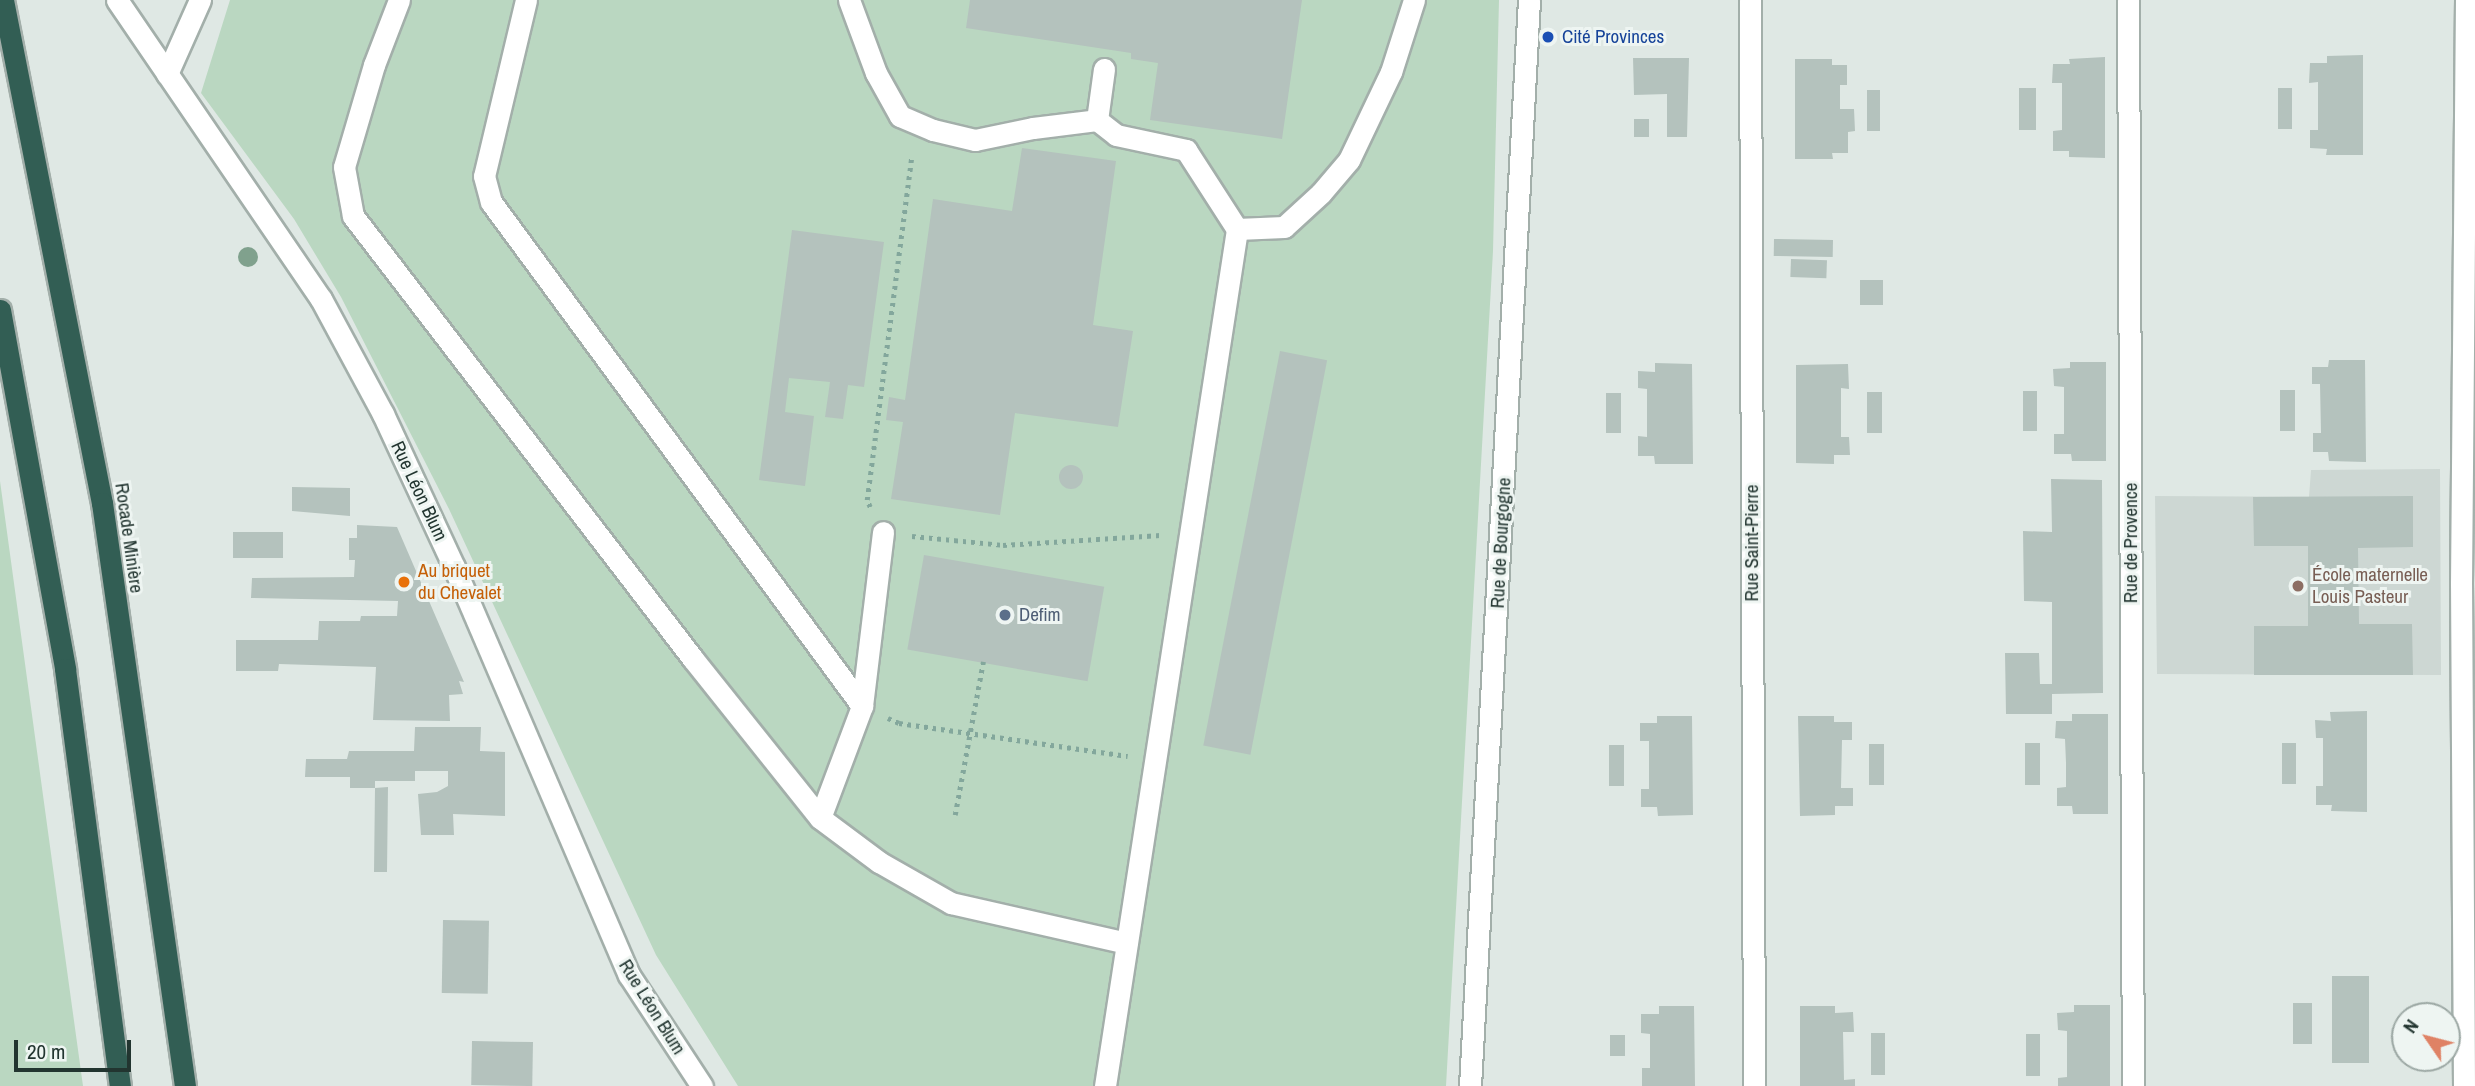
<!DOCTYPE html>
<html>
<head>
<meta charset="utf-8">
<style>
  body { margin:0 }
  #map { position:relative; width:2475px; height:1086px; overflow:hidden; background:#dfe8e4; font-family:"Archivo Narrow",sans-serif }
  div>[style] { position:absolute }
  [style*='--x'] { left:calc(var(--x)*1px); top:calc(var(--y)*1px); width:calc(var(--w)*1px); rotate:calc(var(--a)*1deg) }
  .built>* { inset:0; background:#cdd7d3 }
  .green>* { inset:0; background:#bad7c1 }
  .building>* { inset:0; background:#b4c2bd; transform-origin:0 0 }
  .round { border-radius:50% }
  .path>* { height:4.5px; margin-top:-2.25px; transform-origin:0; background:repeating-linear-gradient(90deg,#83a79c 0 3.5px,transparent 0 8.5px) }
  .roads { filter:drop-shadow(2px 0 #a3afaa) drop-shadow(-2px 0 #a3afaa) drop-shadow(0 2px #a3afaa) drop-shadow(0 -2px #a3afaa) }
  .service>* { height:21px; margin:-10.5px; padding:0 10.5px; transform-origin:10.5px; border-radius:10.5px; background:#fff }
  .minor>* { height:21px; margin:-10.5px; padding:0 10.5px; transform-origin:10.5px; border-radius:10.5px; background:#fff }
  .tertiary>* { height:21px; margin:-10.5px; padding:0 10.5px; transform-origin:10.5px; border-radius:10.5px; background:#fff }
  .motorway>* { height:21px; margin:-10.5px; padding:0 10.5px; transform-origin:10.5px; border-radius:10.5px; background:#325e54 }
  .trees>* { width:20px; height:20px; margin:-10px; border-radius:50%; background:#80a18d }
  .dots>* { width:19px; height:19px; translate:-50% -50%; box-sizing:border-box; border:4px solid #eef5f2; border-radius:50% }
  span { translate:-50% -50%; white-space:nowrap; text-align:center; line-height:1.15; -webkit-text-stroke:6px #eef5f2; paint-order:stroke }
  .transit-label { font-size:19px; color:#164399 }
  .left { translate:0 -50%; text-align:left }
  .street-label { font-size:19px; color:#223530 }
  .food-label { font-size:19px; color:#c56008 }
  .education-label { font-size:19px; color:#785e54 }
  .service-label { font-size:19px; color:#4e5e75 }
  .north { position:absolute; left:2391px; top:1002px; width:70px; height:70px; box-sizing:border-box; background:#eef5f2; border:2px solid #9ca8a4; border-radius:50%; rotate:305deg; font-size:19px; font-weight:700; line-height:28px; text-align:center; color:#223530 }
  .north::after { content:''; display:block; margin:auto; width:24px; height:32px; background:#df8265; clip-path:polygon(50% 0,100% 100%,50% 72%,0 100%) }
  .scale { position:absolute; left:14px; top:1040px; width:117px; height:32px; box-sizing:border-box; border:4px solid #223530; border-top:0; padding-left:9px; font-size:21px; line-height:24px; white-space:nowrap; color:#223530; -webkit-text-stroke:5px #eef5f2; paint-order:stroke }
</style>
</head>
<body>
<div id="map">
  <div class="built">
    <i style="clip-path:polygon(2440px 469px,2441px 675px,2157px 674px,2155px 496px,2309px 497px,2311px 470px)"></i>
  </div>
  <div class="green">
    <i style="clip-path:polygon(230px 0,1499px 0,1493px 251px,1446px 1086px,738px 1086px,656px 955px,449px 509px,341px 297px,294px 219px,201px 93px)"></i>
    <i style="clip-path:polygon(0 481px,62px 934px,83px 1086px,0 1086px)"></i>
  </div>
  <div class="building">
    <i style="clip-path:polygon(970px 0,1302px 0,1282px 139px,1150px 120px,1158px 63px,1131px 59px,1131px 53px,966px 28px)"></i>
    <i style="clip-path:polygon(2363px 55px,2363px 155px,2326px 155px,2327px 149px,2310px 148px,2310px 130px,2318px 130px,2318px 82px,2309px 83px,2310px 63px,2327px 63px,2327px 56px)"></i>
    <i style="clip-path:polygon(2105px 57px,2105px 158px,2069px 157px,2069px 151px,2053px 151px,2053px 131px,2062px 130px,2062px 83px,2052px 83px,2053px 64px,2070px 64px,2069px 59px)"></i>
    <i style="clip-path:polygon(1633px 58px,1689px 58px,1687px 137px,1667px 137px,1667px 94px,1634px 95px)"></i>
    <i style="clip-path:polygon(1795px 59px,1832px 59px,1832px 65px,1847px 65px,1847px 85px,1840px 85px,1840px 109px,1854px 109px,1855px 131px,1848px 132px,1848px 153px,1832px 153px,1833px 159px,1795px 159px)"></i>
    <i style="left:2019px;top:88px;width:17px;height:42px"></i>
    <i style="left:2278px;top:88px;width:14px;height:41px"></i>
    <i style="left:1867px;top:90px;width:13px;height:41px"></i>
    <i style="left:1634px;top:119px;width:15px;height:18px"></i>
    <i style="clip-path:polygon(1022px 148px,1116px 161px,1093px 325px,1133px 331px,1118px 427px,1015px 413px,1000px 515px,891px 499px,903px 422px,886px 420px,889px 397px,905px 400px,933px 199px,1012px 211px)"></i>
    <i style="clip-path:polygon(792px 230px,884px 242px,864px 387px,848px 385px,843px 419px,825px 417px,830px 382px,789px 378px,785px 412px,814px 416px,805px 486px,759px 480px)"></i>
    <i style="left:1774px;top:239px;width:59px;height:17px;rotate:1deg"></i>
    <i style="left:1791px;top:259px;width:36px;height:18px;rotate:2deg"></i>
    <i style="left:1860px;top:280px;width:23px;height:25px"></i>
    <i style="left:1280px;top:351px;width:48px;height:402px;rotate:11deg"></i>
    <i style="clip-path:polygon(2329px 360px,2365px 360px,2366px 462px,2329px 461px,2328px 452px,2313px 452px,2313px 433px,2321px 433px,2320px 384px,2312px 384px,2312px 367px,2328px 367px)"></i>
    <i style="clip-path:polygon(2070px 362px,2106px 362px,2106px 461px,2072px 461px,2071px 454px,2054px 454px,2054px 434px,2064px 434px,2064px 387px,2054px 386px,2053px 369px,2070px 368px)"></i>
    <i style="clip-path:polygon(1655px 363px,1692px 364px,1693px 464px,1655px 464px,1654px 456px,1638px 456px,1638px 436px,1647px 437px,1647px 389px,1638px 388px,1638px 371px,1655px 372px)"></i>
    <i style="clip-path:polygon(1848px 364px,1849px 389px,1841px 388px,1841px 437px,1849px 437px,1850px 455px,1834px 455px,1834px 464px,1796px 463px,1796px 365px)"></i>
    <i style="left:2280px;top:390px;width:15px;height:41px"></i>
    <i style="left:2023px;top:391px;width:14px;height:40px"></i>
    <i style="left:1882px;top:392px;width:41px;height:15px;rotate:90deg"></i>
    <i style="left:1606px;top:393px;width:15px;height:40px"></i>
    <i class="round" style="left:1059px;top:465px;width:24px;height:24px"></i>
    <i style="clip-path:polygon(2051px 479px,2102px 480px,2103px 693px,2052px 694px,2052px 714px,2006px 714px,2005px 653px,2039px 653px,2040px 684px,2052px 684px,2052px 602px,2024px 601px,2023px 531px,2052px 532px)"></i>
    <i style="clip-path:polygon(292px 487px,350px 488px,350px 516px,292px 511px)"></i>
    <i style="clip-path:polygon(2413px 496px,2413px 547px,2358px 548px,2359px 624px,2412px 624px,2413px 675px,2254px 675px,2254px 626px,2308px 626px,2308px 546px,2254px 546px,2253px 497px)"></i>
    <i style="clip-path:polygon(357px 525px,397px 527px,464px 682px,459px 681px,463px 694px,449px 695px,450px 721px,373px 720px,376px 667px,279px 664px,278px 671px,236px 671px,236px 640px,318px 640px,319px 621px,360px 621px,361px 616px,397px 616px,398px 601px,251px 598px,252px 578px,354px 577px,355px 560px,349px 560px,349px 538px,357px 538px)"></i>
    <i style="left:233px;top:532px;width:50px;height:26px"></i>
    <i style="left:924px;top:555px;width:183px;height:96px;rotate:10deg"></i>
    <i style="clip-path:polygon(2367px 711px,2367px 812px,2331px 811px,2332px 805px,2316px 805px,2316px 786px,2323px 786px,2323px 738px,2316px 738px,2315px 720px,2331px 721px,2330px 712px)"></i>
    <i style="clip-path:polygon(2072px 714px,2108px 714px,2108px 814px,2073px 814px,2072px 806px,2057px 806px,2057px 788px,2066px 787px,2066px 763px,2065px 739px,2055px 738px,2056px 721px,2072px 721px)"></i>
    <i style="clip-path:polygon(1657px 716px,1692px 716px,1693px 815px,1658px 816px,1657px 807px,1641px 807px,1641px 789px,1649px 789px,1649px 741px,1640px 741px,1640px 723px,1657px 723px)"></i>
    <i style="clip-path:polygon(1798px 716px,1834px 716px,1834px 722px,1852px 722px,1852px 740px,1842px 740px,1841px 788px,1853px 788px,1853px 806px,1835px 806px,1835px 815px,1800px 816px)"></i>
    <i style="clip-path:polygon(415px 727px,481px 727px,480px 751px,505px 752px,505px 816px,453px 814px,454px 835px,421px 835px,418px 794px,437px 792px,448px 786px,448px 771px,415px 771px,415px 781px,375px 781px,375px 788px,388px 787px,387px 872px,374px 872px,375px 788px,350px 788px,350px 777px,305px 777px,306px 759px,347px 759px,349px 751px,414px 751px)"></i>
    <i style="left:2025px;top:743px;width:15px;height:42px"></i>
    <i style="left:2282px;top:743px;width:14px;height:41px"></i>
    <i style="left:1869px;top:744px;width:15px;height:41px"></i>
    <i style="left:1609px;top:745px;width:15px;height:41px"></i>
    <i style="left:443px;top:920px;width:46px;height:73px;rotate:1deg"></i>
    <i style="left:2332px;top:976px;width:37px;height:87px"></i>
    <i style="left:2293px;top:1003px;width:19px;height:41px"></i>
    <i style="clip-path:polygon(2074px 1005px,2110px 1005px,2110px 1086px,2058px 1086px,2058px 1078px,2067px 1077px,2067px 1031px,2058px 1030px,2057px 1013px,2074px 1012px)"></i>
    <i style="clip-path:polygon(1659px 1006px,1694px 1006px,1695px 1086px,1642px 1086px,1642px 1068px,1650px 1068px,1650px 1034px,1641px 1033px,1641px 1014px,1659px 1014px)"></i>
    <i style="clip-path:polygon(1800px 1006px,1835px 1006px,1835px 1013px,1853px 1012px,1854px 1032px,1843px 1032px,1844px 1080px,1855px 1079px,1855px 1086px,1800px 1086px)"></i>
    <i style="left:1885px;top:1033px;width:42px;height:14px;rotate:90deg"></i>
    <i style="left:2026px;top:1034px;width:14px;height:42px"></i>
    <i style="left:1610px;top:1035px;width:15px;height:21px"></i>
    <i style="left:472px;top:1041px;width:61px;height:44px;rotate:1deg"></i>
  </div>
  <div class="path">
    <i style="--x:870;--y:507;--w:8;--a:-113"></i>
    <i style="--x:867;--y:500;--w:348;--a:-82.6"></i>
    <i style="--x:912;--y:536;--w:91;--a:5.6"></i>
    <i style="--x:1003;--y:545;--w:158;--a:-3.6"></i>
    <i style="--x:888;--y:718;--w:12;--a:24"></i>
    <i style="--x:899;--y:723;--w:231;--a:8.2"></i>
    <i style="--x:955;--y:815;--w:156;--a:-79.6"></i>
  </div>
  <div class="roads">
    <div class="service">
      <i style="--x:399;--y:0;--w:70;--a:111"></i>
      <i style="--x:374;--y:65;--w:106;--a:106.4"></i>
      <i style="--x:344;--y:167;--w:50;--a:79.6"></i>
      <i style="--x:353;--y:216;--w:558;--a:52.49"></i>
      <i style="--x:693;--y:659;--w:203;--a:51.4"></i>
      <i style="--x:820;--y:818;--w:74;--a:36.7"></i>
      <i style="--x:879;--y:862;--w:83;--a:29.7"></i>
      <i style="--x:951;--y:903;--w:180;--a:12.8"></i>
      <i style="--x:526;--y:0;--w:181;--a:103.4"></i>
      <i style="--x:484;--y:176;--w:27;--a:75"></i>
      <i style="--x:491;--y:202;--w:626;--a:53.64"></i>
      <i style="--x:849;--y:0;--w:78;--a:69.7"></i>
      <i style="--x:876;--y:73;--w:49;--a:60.8"></i>
      <i style="--x:900;--y:116;--w:36;--a:23"></i>
      <i style="--x:933;--y:130;--w:43;--a:13.4"></i>
      <i style="--x:975;--y:140;--w:59;--a:-11.7"></i>
      <i style="--x:1033;--y:128;--w:64;--a:-7.1"></i>
      <i style="--x:1104;--y:69;--w:51;--a:97.8"></i>
      <i style="--x:1097;--y:120;--w:24;--a:38"></i>
      <i style="--x:1116;--y:135;--w:72;--a:12.1"></i>
      <i style="--x:1186;--y:150;--w:94;--a:57.2"></i>
      <i style="--x:167;--y:74;--w:81;--a:-66"></i>
      <i style="--x:820;--y:818;--w:120;--a:-69.4"></i>
      <i style="--x:862;--y:706;--w:175;--a:-83.1"></i>
      <i style="--x:1105;--y:1086;--w:867;--a:-81.24"></i>
      <i style="--x:1237;--y:229;--w:47;--a:-2.4"></i>
      <i style="--x:1284;--y:227;--w:50;--a:-42.6"></i>
      <i style="--x:1321;--y:193;--w:43;--a:-49.7"></i>
      <i style="--x:1349;--y:160;--w:98;--a:-64.5"></i>
      <i style="--x:1391;--y:72;--w:76;--a:-72.3"></i>
    </div>
    <div class="minor">
      <i style="--x:1750;--y:0;--w:1086;--a:89.79"></i>
      <i style="--x:2128;--y:0;--w:1086;--a:89.74"></i>
      <i style="--x:1470;--y:1086;--w:1088;--a:-86.89"></i>
      <i style="--x:2464;--y:1086;--w:502;--a:-90.34"></i>
      <i style="--x:2461;--y:584;--w:584;--a:-89.51"></i>
    </div>
    <div class="tertiary">
      <i style="--x:117;--y:0;--w:362;--a:55.7"></i>
      <i style="--x:321;--y:299;--w:131;--a:61.7"></i>
      <i style="--x:383;--y:414;--w:169;--a:65.1"></i>
      <i style="--x:454;--y:567;--w:444;--a:66.8"></i>
      <i style="--x:629;--y:975;--w:133;--a:56.7"></i>
    </div>
    <div class="motorway">
      <i style="--x:3;--y:0;--w:513;--a:78.87"></i>
      <i style="--x:102;--y:503;--w:589;--a:81.9"></i>
      <i style="--x:0;--y:310;--w:365;--a:79.7"></i>
      <i style="--x:65;--y:669;--w:421;--a:82.5"></i>
    </div>
  </div>
  <div class="trees">
    <i style="left:248px;top:257px"></i>
  </div>
  <div class="dots">
    <i style="left:1548px;top:37px;background:#1a4fb4"></i>
    <i style="left:404px;top:582px;background:#e8710a"></i>
    <i style="left:2298px;top:586px;background:#8d6e63"></i>
    <i style="left:1005px;top:615px;background:#5c6f8a"></i>
  </div>
  <div class="transit-label">
    <span class="left" style="left:1562px;top:37px">Cité Provinces</span>
  </div>
  <div class="street-label">
    <span style="left:419px;top:491px;rotate:65deg">Rue Léon Blum</span>
    <span style="left:129px;top:538px;rotate:82deg">Rocade Minière</span>
    <span style="left:1501px;top:543px;rotate:-87deg">Rue de Bourgogne</span>
    <span style="left:1752px;top:543px;rotate:-90deg">Rue Saint-Pierre</span>
    <span style="left:2131px;top:543px;rotate:-90deg">Rue de Provence</span>
    <span style="left:652px;top:1007px;rotate:58deg">Rue Léon Blum</span>
  </div>
  <div class="food-label">
    <span class="left" style="left:418px;top:582px">Au briquet<br>du Chevalet</span>
  </div>
  <div class="education-label">
    <span class="left" style="left:2312px;top:586px">École maternelle<br>Louis Pasteur</span>
  </div>
  <div class="service-label">
    <span class="left" style="left:1019px;top:615px">Defim</span>
  </div>
  <div class="north">N</div>
  <div class="scale">20 m</div>
</div>
</body>
</html>
